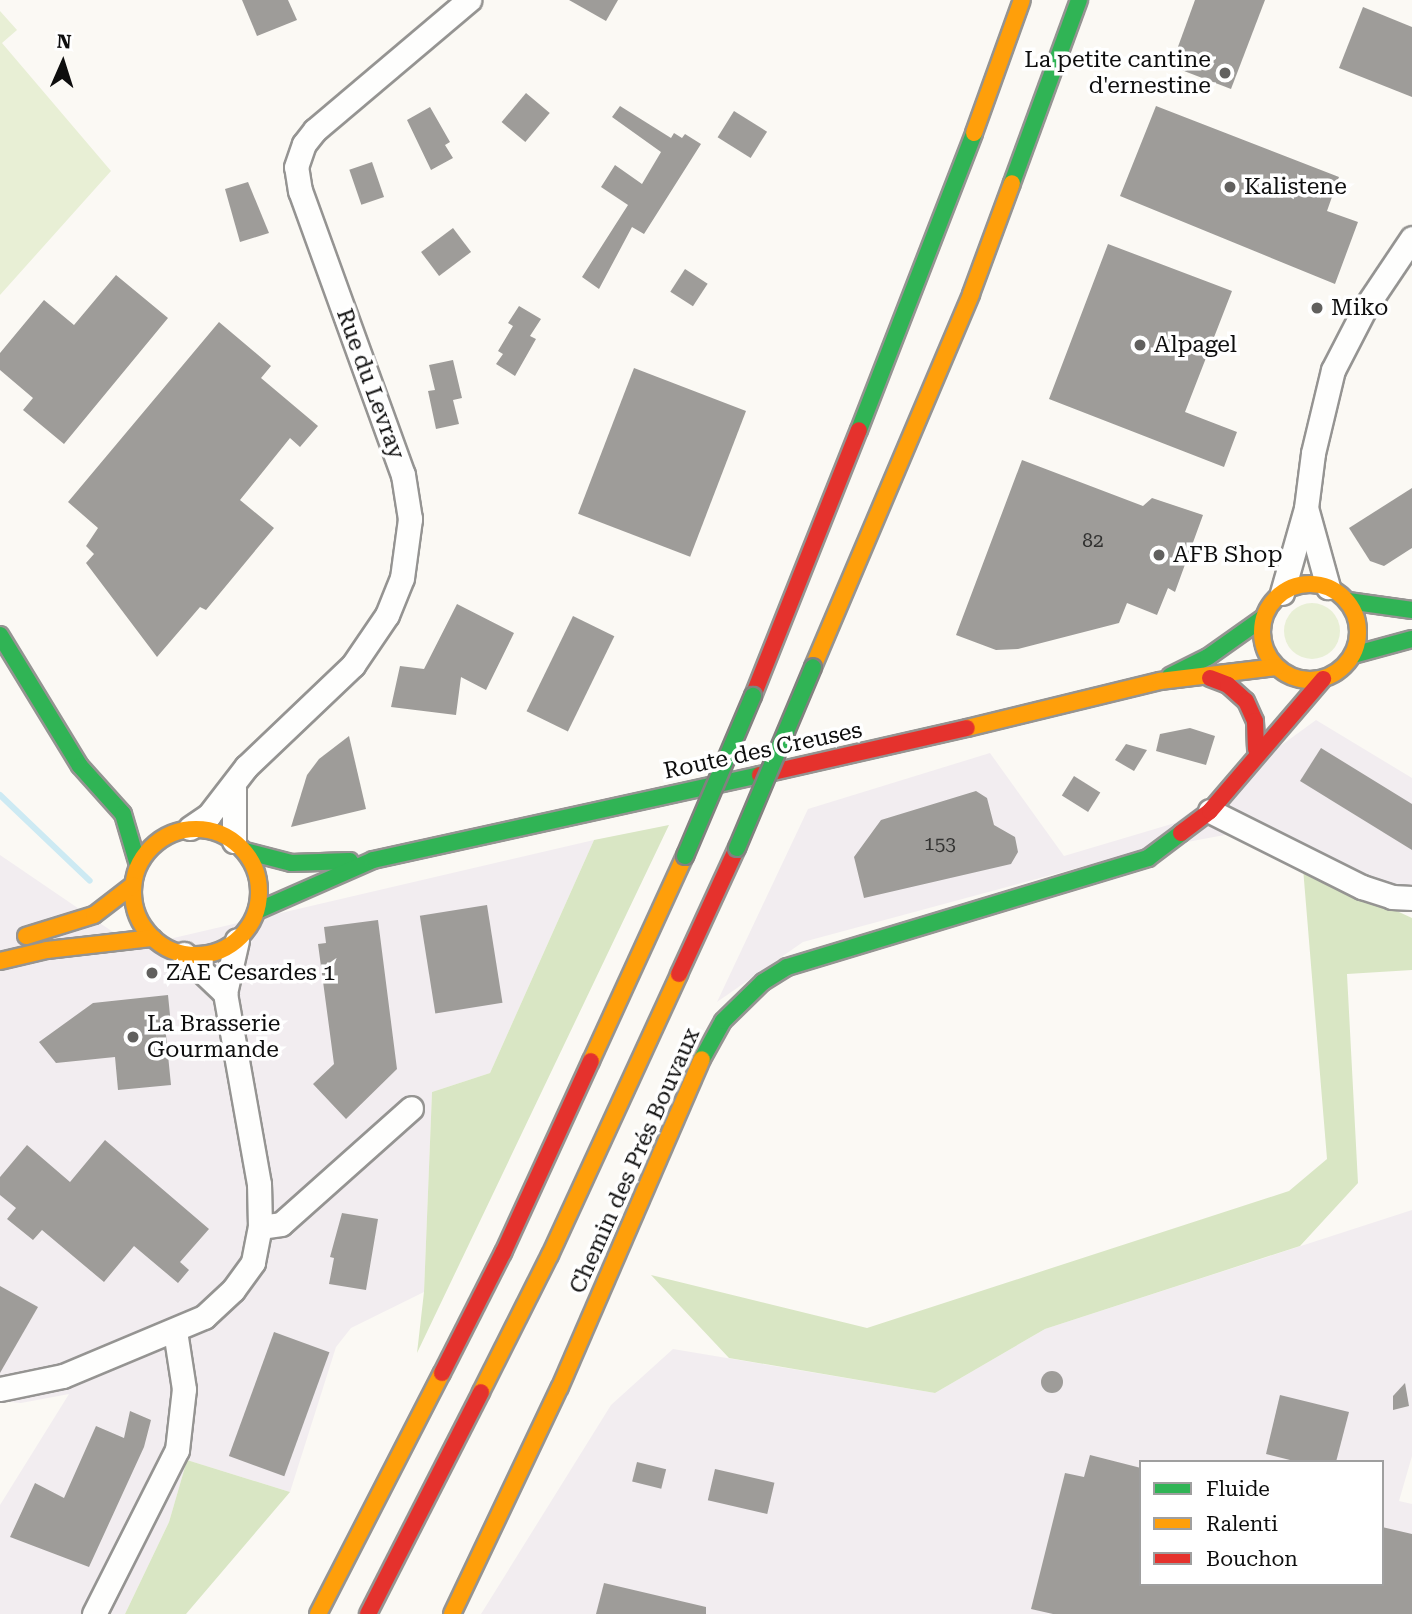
<!DOCTYPE html>
<html>
<head>
<meta charset="utf-8">
<style>
  body { margin:0 }
  #map { position:relative; width:1412px; height:1614px; overflow:hidden; background:#fbf9f4; font-family:"Roboto Serif",serif }
  div>[style] { position:absolute }
  [style*='--x'] { left:calc(var(--x)*1px); top:calc(var(--y)*1px); width:calc(var(--w)*1px); rotate:calc(var(--a)*1deg) }
  .industrial>* { inset:0; background:#f2edf0 }
  .green>* { inset:0; background:#e8efd5 }
  .round { border-radius:50% }
  .forest>* { inset:0; background:#d9e6c4 }
  .stream>* { height:6px; margin:-3px; padding:0 3px; transform-origin:3px; border-radius:3px; background:#cdeaf3 }
  .building>* { inset:0; background:#9e9c99; transform-origin:0 0 }
  .roads { filter:drop-shadow(2px 0 #959492) drop-shadow(-2px 0 #959492) drop-shadow(0 2px #959492) drop-shadow(0 -2px #959492) }
  .street>* { height:23px; margin:-11.5px; padding:0 11.5px; transform-origin:11.5px; border-radius:11.5px; background:#fefefd }
  .fast>* { height:16px; margin:-8px; padding:0 8px; transform-origin:8px; border-radius:8px; background:#30b455 }
  .slow>* { height:16px; margin:-8px; padding:0 8px; transform-origin:8px; border-radius:8px; background:#ff9f0a }
  .slow>.ring { margin:-8px; padding:0; box-sizing:content-box; background:none; border:16px solid #ff9f0a; border-radius:50% }
  .jam>* { height:16px; margin:-8px; padding:0 8px; transform-origin:8px; border-radius:8px; background:#e5322d }
  .bridges { filter:drop-shadow(2px 0 #82817f) drop-shadow(-2px 0 #82817f) drop-shadow(0 2px #82817f) drop-shadow(0 -2px #82817f) }
  .fast-bridge>* { height:16px; margin:-8px; padding:0 8px; transform-origin:8px; border-radius:8px; background:#30b455 }
  .dots>* { width:19px; height:19px; translate:-50% -50%; box-sizing:border-box; border:4px solid #fff; border-radius:50% }
  span { translate:-50% -50%; white-space:nowrap; text-align:center; line-height:1.15; -webkit-text-stroke:7px #fff; paint-order:stroke }
  .number-label { font-size:19px; color:#323231 }
  .number-label span { -webkit-text-stroke-width:0 }
  .poi-label { font-size:23px; color:#0e0e0e }
  .right { translate:-100% -50%; text-align:right }
  .left { translate:0 -50%; text-align:left }
  .street-label { font-size:23px; color:#0e0e0e }
  .legend { position:absolute; left:1139px; top:1460px; width:245px; height:126px; box-sizing:border-box; background:#fff; border:2px solid #9f9f9f; margin:0; padding:9px 12px; list-style:none; font-size:21px; color:#0e0e0e }
  .legend li { display:flex; align-items:center; gap:14px; height:35px }
  .legend b { width:35px; border:2px solid #9f9f9f }
  .north { position:absolute; left:28px; top:28px; width:70px; height:70px; -webkit-text-stroke:5px #fff; paint-order:stroke; rotate:3deg; font-size:19px; font-weight:700; line-height:28px; text-align:center; color:#0e0e0e }
  .north::after { content:''; display:block; margin:auto; width:24px; height:32px; background:#0e0e0e; clip-path:polygon(50% 0,100% 100%,50% 72%,0 100%) }
</style>
</head>
<body>
<div id="map">
  <div class="industrial">
    <i style="clip-path:polygon(1316px 720px,1412px 778px,1412px 895px,1397px 912px,1230px 834px,1144px 850px,803px 942px,717px 1002px,808px 809px,990px 753px,1064px 856px,1175px 823px)"></i>
    <i style="clip-path:polygon(594px 840px,490px 1073px,432px 1092px,424px 1292px,351px 1328px,336px 1347px,290px 1492px,187px 1460px,169px 1522px,125px 1614px,0 1614px,0 1505px,69px 1394px,21px 1403px,0 1401px,0 855px,135px 947px)"></i>
    <i style="clip-path:polygon(evenodd,1412px 1210px,1412px 1456px,1399px 1501px,1412px 1504px,1412px 1614px,481px 1614px,611px 1405px,673px 1349px,935px 1393px,1045px 1329px,1412px 1210px,1141px 1462px,1382px 1462px,1382px 1584px,1141px 1584px,1141px 1462px)"></i>
  </div>
  <div class="green">
    <i style="clip-path:polygon(0 11px,17px 30px,2px 43px,111px 171px,0 295px)"></i>
    <i class="round" style="left:1284px;top:603px;width:56px;height:56px"></i>
  </div>
  <div class="forest">
    <i style="clip-path:polygon(669px 825px,417px 1353px,424px 1292px,432px 1092px,490px 1073px,594px 840px)"></i>
    <i style="clip-path:polygon(1303px 868px,1412px 918px,1412px 970px,1347px 974px,1358px 1183px,1300px 1246px,1045px 1329px,935px 1393px,729px 1358px,651px 1275px,867px 1328px,1289px 1191px,1327px 1159px)"></i>
    <i style="clip-path:polygon(187px 1460px,290px 1492px,186px 1614px,125px 1614px,169px 1522px)"></i>
  </div>
  <div class="stream">
    <i style="--x:0;--y:795;--w:124;--a:43.7"></i>
  </div>
  <div class="building">
    <i style="clip-path:polygon(242px 0,288px 0,297px 20px,257px 36px)"></i>
    <i style="clip-path:polygon(569px 0,618px 0,606px 21px)"></i>
    <i style="clip-path:polygon(1195px 0,1265px 0,1231px 89px,1171px 66px)"></i>
    <i style="clip-path:polygon(1363px 7px,1412px 27px,1412px 97px,1339px 68px)"></i>
    <i style="left:526px;top:93px;width:31px;height:38px;rotate:40deg"></i>
    <i style="clip-path:polygon(620px 106px,671px 138px,674px 133px,682px 138px,685px 134px,701px 144px,644px 234px,632px 227px,599px 289px,582px 277px,628px 205px,601px 187px,615px 165px,642px 184px,661px 152px,612px 117px)"></i>
    <i style="clip-path:polygon(1156px 106px,1339px 177px,1327px 211px,1358px 222px,1335px 284px,1120px 196px)"></i>
    <i style="clip-path:polygon(430px 107px,450px 142px,445px 145px,453px 158px,431px 170px,407px 120px)"></i>
    <i style="left:734px;top:111px;width:39px;height:31px;rotate:32deg"></i>
    <i style="left:372px;top:162px;width:37px;height:24px;rotate:71deg"></i>
    <i style="clip-path:polygon(248px 182px,269px 233px,240px 242px,225px 189px)"></i>
    <i style="left:453px;top:228px;width:30px;height:40px;rotate:53deg"></i>
    <i style="clip-path:polygon(1108px 244px,1232px 291px,1185px 412px,1237px 432px,1224px 467px,1049px 399px)"></i>
    <i style="left:685px;top:269px;width:27px;height:27px;rotate:33deg"></i>
    <i style="clip-path:polygon(116px 275px,168px 318px,64px 444px,23px 410px,33px 398px,0 370px,0 353px,44px 300px,74px 325px)"></i>
    <i style="clip-path:polygon(519px 306px,541px 319px,530px 336px,536px 339px,515px 376px,496px 364px,503px 354px,498px 351px,513px 326px,508px 323px)"></i>
    <i style="clip-path:polygon(219px 322px,271px 366px,261px 378px,318px 426px,300px 447px,290px 438px,240px 500px,274px 528px,206px 610px,200px 607px,157px 657px,86px 563px,94px 554px,86px 546px,98px 528px,68px 502px)"></i>
    <i style="clip-path:polygon(453px 360px,462px 398px,453px 400px,459px 424px,436px 429px,428px 391px,435px 390px,429px 365px)"></i>
    <i style="left:634px;top:368px;width:120px;height:156px;rotate:21deg"></i>
    <i style="clip-path:polygon(1022px 460px,1143px 506px,1152px 498px,1203px 515px,1175px 592px,1168px 588px,1157px 615px,1127px 603px,1119px 623px,1018px 649px,996px 650px,956px 635px)"></i>
    <i style="clip-path:polygon(1412px 488px,1412px 548px,1384px 566px,1370px 561px,1349px 528px)"></i>
    <i style="clip-path:polygon(457px 604px,514px 633px,486px 690px,461px 677px,456px 715px,391px 707px,400px 666px,424px 669px)"></i>
    <i style="left:573px;top:616px;width:46px;height:106px;rotate:26deg"></i>
    <i style="clip-path:polygon(1190px 728px,1215px 736px,1206px 765px,1156px 751px,1160px 734px)"></i>
    <i style="clip-path:polygon(349px 736px,366px 809px,291px 827px,307px 775px,319px 759px)"></i>
    <i style="clip-path:polygon(1126px 744px,1147px 750px,1134px 771px,1115px 760px)"></i>
    <i style="clip-path:polygon(1321px 748px,1412px 804px,1412px 850px,1300px 781px)"></i>
    <i style="left:1074px;top:776px;width:31px;height:23px;rotate:32deg"></i>
    <i style="clip-path:polygon(976px 791px,987px 798px,994px 825px,1015px 837px,1018px 852px,1011px 864px,864px 898px,854px 857px,881px 820px)"></i>
    <i style="left:487px;top:905px;width:99px;height:68px;rotate:81deg"></i>
    <i style="clip-path:polygon(378px 920px,397px 1069px,346px 1119px,313px 1084px,334px 1064px,318px 944px,326px 943px,324px 927px)"></i>
    <i style="clip-path:polygon(168px 995px,171px 1025px,165px 1025px,171px 1085px,118px 1090px,115px 1057px,56px 1063px,39px 1042px,93px 1003px)"></i>
    <i style="clip-path:polygon(105px 1140px,209px 1229px,180px 1262px,189px 1270px,178px 1283px,134px 1246px,104px 1282px,42px 1230px,33px 1240px,7px 1219px,16px 1208px,0 1195px,0 1177px,27px 1145px,70px 1182px)"></i>
    <i style="clip-path:polygon(342px 1213px,378px 1219px,366px 1290px,329px 1284px,334px 1258px,330px 1257px)"></i>
    <i style="clip-path:polygon(0 1286px,38px 1307px,0 1373px)"></i>
    <i style="left:274px;top:1332px;width:59px;height:132px;rotate:20deg"></i>
    <i class="round" style="left:1041px;top:1371px;width:22px;height:22px"></i>
    <i style="clip-path:polygon(1405px 1383px,1409px 1406px,1393px 1410px,1393px 1396px)"></i>
    <i style="clip-path:polygon(1280px 1395px,1349px 1412px,1336px 1462px,1298px 1462px,1266px 1454px)"></i>
    <i style="clip-path:polygon(130px 1411px,151px 1420px,144px 1447px,89px 1567px,10px 1537px,35px 1483px,64px 1498px,96px 1426px,124px 1438px)"></i>
    <i style="clip-path:polygon(1090px 1455px,1141px 1468px,1141px 1584px,1382px 1584px,1382px 1527px,1412px 1534px,1412px 1614px,1053px 1614px,1031px 1609px,1065px 1473px,1084px 1477px)"></i>
    <i style="left:637px;top:1462px;width:30px;height:20px;rotate:14deg"></i>
    <i style="left:715px;top:1469px;width:61px;height:32px;rotate:13deg"></i>
    <i style="clip-path:polygon(604px 1583px,706px 1607px,706px 1614px,596px 1614px)"></i>
  </div>
  <div class="roads">
    <div class="street">
      <i style="--x:1307;--y:511;--w:79;--a:74.6"></i>
      <i style="--x:1282;--y:593;--w:88;--a:-74.2"></i>
      <i style="--x:1306;--y:508;--w:55;--a:-82.7"></i>
      <i style="--x:1313;--y:453;--w:85;--a:-76.5"></i>
      <i style="--x:1333;--y:370;--w:70;--a:-62.7"></i>
      <i style="--x:1365;--y:308;--w:84;--a:-56.1"></i>
      <i style="--x:234;--y:788;--w:53;--a:90"></i>
      <i style="--x:1210;--y:811;--w:170;--a:26.6"></i>
      <i style="--x:1362;--y:887;--w:32;--a:18"></i>
      <i style="--x:1392;--y:897;--w:20;--a:3"></i>
      <i style="--x:190;--y:828;--w:23;--a:-34"></i>
      <i style="--x:209;--y:815;--w:61;--a:-52.4"></i>
      <i style="--x:246;--y:767;--w:148;--a:-43.6"></i>
      <i style="--x:353;--y:665;--w:60;--a:-55.8"></i>
      <i style="--x:387;--y:615;--w:40;--a:-68"></i>
      <i style="--x:402;--y:578;--w:60;--a:-82.3"></i>
      <i style="--x:410;--y:519;--w:45;--a:-99"></i>
      <i style="--x:403;--y:475;--w:302;--a:-109.9"></i>
      <i style="--x:300;--y:191;--w:24;--a:-99"></i>
      <i style="--x:296;--y:167;--w:24;--a:-71"></i>
      <i style="--x:304;--y:144;--w:18;--a:-52"></i>
      <i style="--x:315;--y:130;--w:202;--a:-40.2"></i>
      <i style="--x:184;--y:954;--w:57;--a:43.6"></i>
      <i style="--x:260;--y:1227;--w:21;--a:-8"></i>
      <i style="--x:281;--y:1224;--w:174;--a:-41.7"></i>
      <i style="--x:0;--y:1389;--w:64;--a:-11.7"></i>
      <i style="--x:63;--y:1376;--w:153;--a:-22.7"></i>
      <i style="--x:204;--y:1317;--w:40;--a:-43"></i>
      <i style="--x:233;--y:1290;--w:34;--a:-54"></i>
      <i style="--x:253;--y:1262;--w:36;--a:-79"></i>
      <i style="--x:260;--y:1227;--w:43;--a:-91.3"></i>
      <i style="--x:259;--y:1184;--w:194;--a:-100.1"></i>
      <i style="--x:225;--y:993;--w:54;--a:-77.2"></i>
      <i style="--x:94;--y:1614;--w:184;--a:-63.2"></i>
      <i style="--x:177;--y:1450;--w:61;--a:-83.5"></i>
      <i style="--x:184;--y:1389;--w:59;--a:-98.8"></i>
    </div>
    <div class="fast">
      <i style="--x:1012;--y:183;--w:195;--a:-69.9"></i>
      <i style="--x:859;--y:430;--w:318;--a:-68.8"></i>
      <i style="--x:1348;--y:601;--w:65;--a:8"></i>
      <i style="--x:0;--y:635;--w:153;--a:58.6"></i>
      <i style="--x:80;--y:766;--w:64;--a:48.1"></i>
      <i style="--x:123;--y:814;--w:53;--a:73.6"></i>
      <i style="--x:1353;--y:655;--w:61;--a:-15.2"></i>
      <i style="--x:1170;--y:676;--w:42;--a:-26.6"></i>
      <i style="--x:1208;--y:657;--w:67;--a:-35.3"></i>
      <i style="--x:245;--y:851;--w:48;--a:14.6"></i>
      <i style="--x:291;--y:863;--w:59;--a:-1.9"></i>
      <i style="--x:257;--y:911;--w:127;--a:-23.7"></i>
      <i style="--x:373;--y:860;--w:396;--a:-12.4"></i>
      <i style="--x:702;--y:1059;--w:43;--a:-61.1"></i>
      <i style="--x:723;--y:1021;--w:56;--a:-44.3"></i>
      <i style="--x:763;--y:982;--w:28;--a:-32"></i>
      <i style="--x:787;--y:967;--w:377;--a:-16.8"></i>
      <i style="--x:1148;--y:858;--w:41;--a:-37.1"></i>
    </div>
    <div class="slow">
      <i style="--x:974;--y:133;--w:141;--a:-70.2"></i>
      <i class="ring" style="left:1262px;top:584px;width:80px;height:80px"></i>
      <i style="--x:813;--y:667;--w:405;--a:-67"></i>
      <i style="--x:971;--y:294;--w:118;--a:-69.7"></i>
      <i style="--x:967;--y:728;--w:199;--a:-13.7"></i>
      <i style="--x:1160;--y:681;--w:117;--a:-6.9"></i>
      <i class="ring" style="left:133px;top:829px;width:110px;height:110px"></i>
      <i style="--x:26;--y:936;--w:71;--a:-17.2"></i>
      <i style="--x:94;--y:915;--w:49;--a:-37.6"></i>
      <i style="--x:0;--y:961;--w:48;--a:-13.2"></i>
      <i style="--x:47;--y:950;--w:107;--a:-6.5"></i>
      <i style="--x:591;--y:1061;--w:226;--a:-65.4"></i>
      <i style="--x:481;--y:1392;--w:153;--a:-63.3"></i>
      <i style="--x:550;--y:1255;--w:309;--a:-65.3"></i>
      <i style="--x:318;--y:1614;--w:271;--a:-62.8"></i>
      <i style="--x:452;--y:1614;--w:251;--a:-64.6"></i>
      <i style="--x:560;--y:1387;--w:357;--a:-66.6"></i>
    </div>
    <div class="jam">
      <i style="--x:1210;--y:678;--w:19;--a:21"></i>
      <i style="--x:1228;--y:685;--w:24;--a:42"></i>
      <i style="--x:1246;--y:701;--w:22;--a:66"></i>
      <i style="--x:1255;--y:721;--w:28;--a:88"></i>
      <i style="--x:753;--y:696;--w:286;--a:-68.3"></i>
      <i style="--x:760;--y:775;--w:212;--a:-12.8"></i>
      <i style="--x:1181;--y:833;--w:36;--a:-37"></i>
      <i style="--x:1210;--y:811;--w:174;--a:-49.4"></i>
      <i style="--x:679;--y:974;--w:139;--a:-65.3"></i>
      <i style="--x:442;--y:1373;--w:135;--a:-63.1"></i>
      <i style="--x:503;--y:1253;--w:211;--a:-65.4"></i>
      <i style="--x:368;--y:1614;--w:249;--a:-63"></i>
    </div>
  </div>
  <div class="bridges">
    <div class="fast-bridge">
      <i style="--x:737;--y:848;--w:196;--a:-67.2"></i>
      <i style="--x:685;--y:856;--w:174;--a:-67"></i>
    </div>
  </div>
  <div class="dots">
    <i style="left:1225px;top:73px;background:#61605e"></i>
    <i style="left:1230px;top:187px;background:#61605e"></i>
    <i style="left:1317px;top:308px;background:#61605e"></i>
    <i style="left:1140px;top:345px;background:#61605e"></i>
    <i style="left:1159px;top:555px;background:#61605e"></i>
    <i style="left:152px;top:973px;background:#61605e"></i>
    <i style="left:133px;top:1037px;background:#61605e"></i>
  </div>
  <div class="number-label">
    <span style="left:1093px;top:541px">82</span>
    <span style="left:940px;top:844px">153</span>
  </div>
  <div class="poi-label">
    <span class="right" style="left:1211px;top:73px">La petite cantine<br>d'ernestine</span>
    <span class="left" style="left:1244px;top:187px">Kalistene</span>
    <span class="left" style="left:1331px;top:308px">Miko</span>
    <span class="left" style="left:1154px;top:345px">Alpagel</span>
    <span class="left" style="left:1173px;top:555px">AFB Shop</span>
    <span class="left" style="left:166px;top:973px">ZAE Cesardes 1</span>
    <span class="left" style="left:147px;top:1037px">La Brasserie<br>Gourmande</span>
  </div>
  <div class="street-label">
    <span style="left:370px;top:384px;rotate:70deg">Rue du Levray</span>
    <span style="left:763px;top:751px;rotate:-12deg">Route des Creuses</span>
    <span style="left:635px;top:1161px;rotate:-66deg">Chemin des Prés Bouvaux</span>
  </div>
  <ul class="legend">
  <li><b style="height:9px;background:#30b455"></b>Fluide</li>
  <li><b style="height:9px;background:#ff9f0a"></b>Ralenti</li>
  <li><b style="height:9px;background:#e5322d"></b>Bouchon</li>
  </ul>
  <div class="north">N</div>
</div>
</body>
</html>
